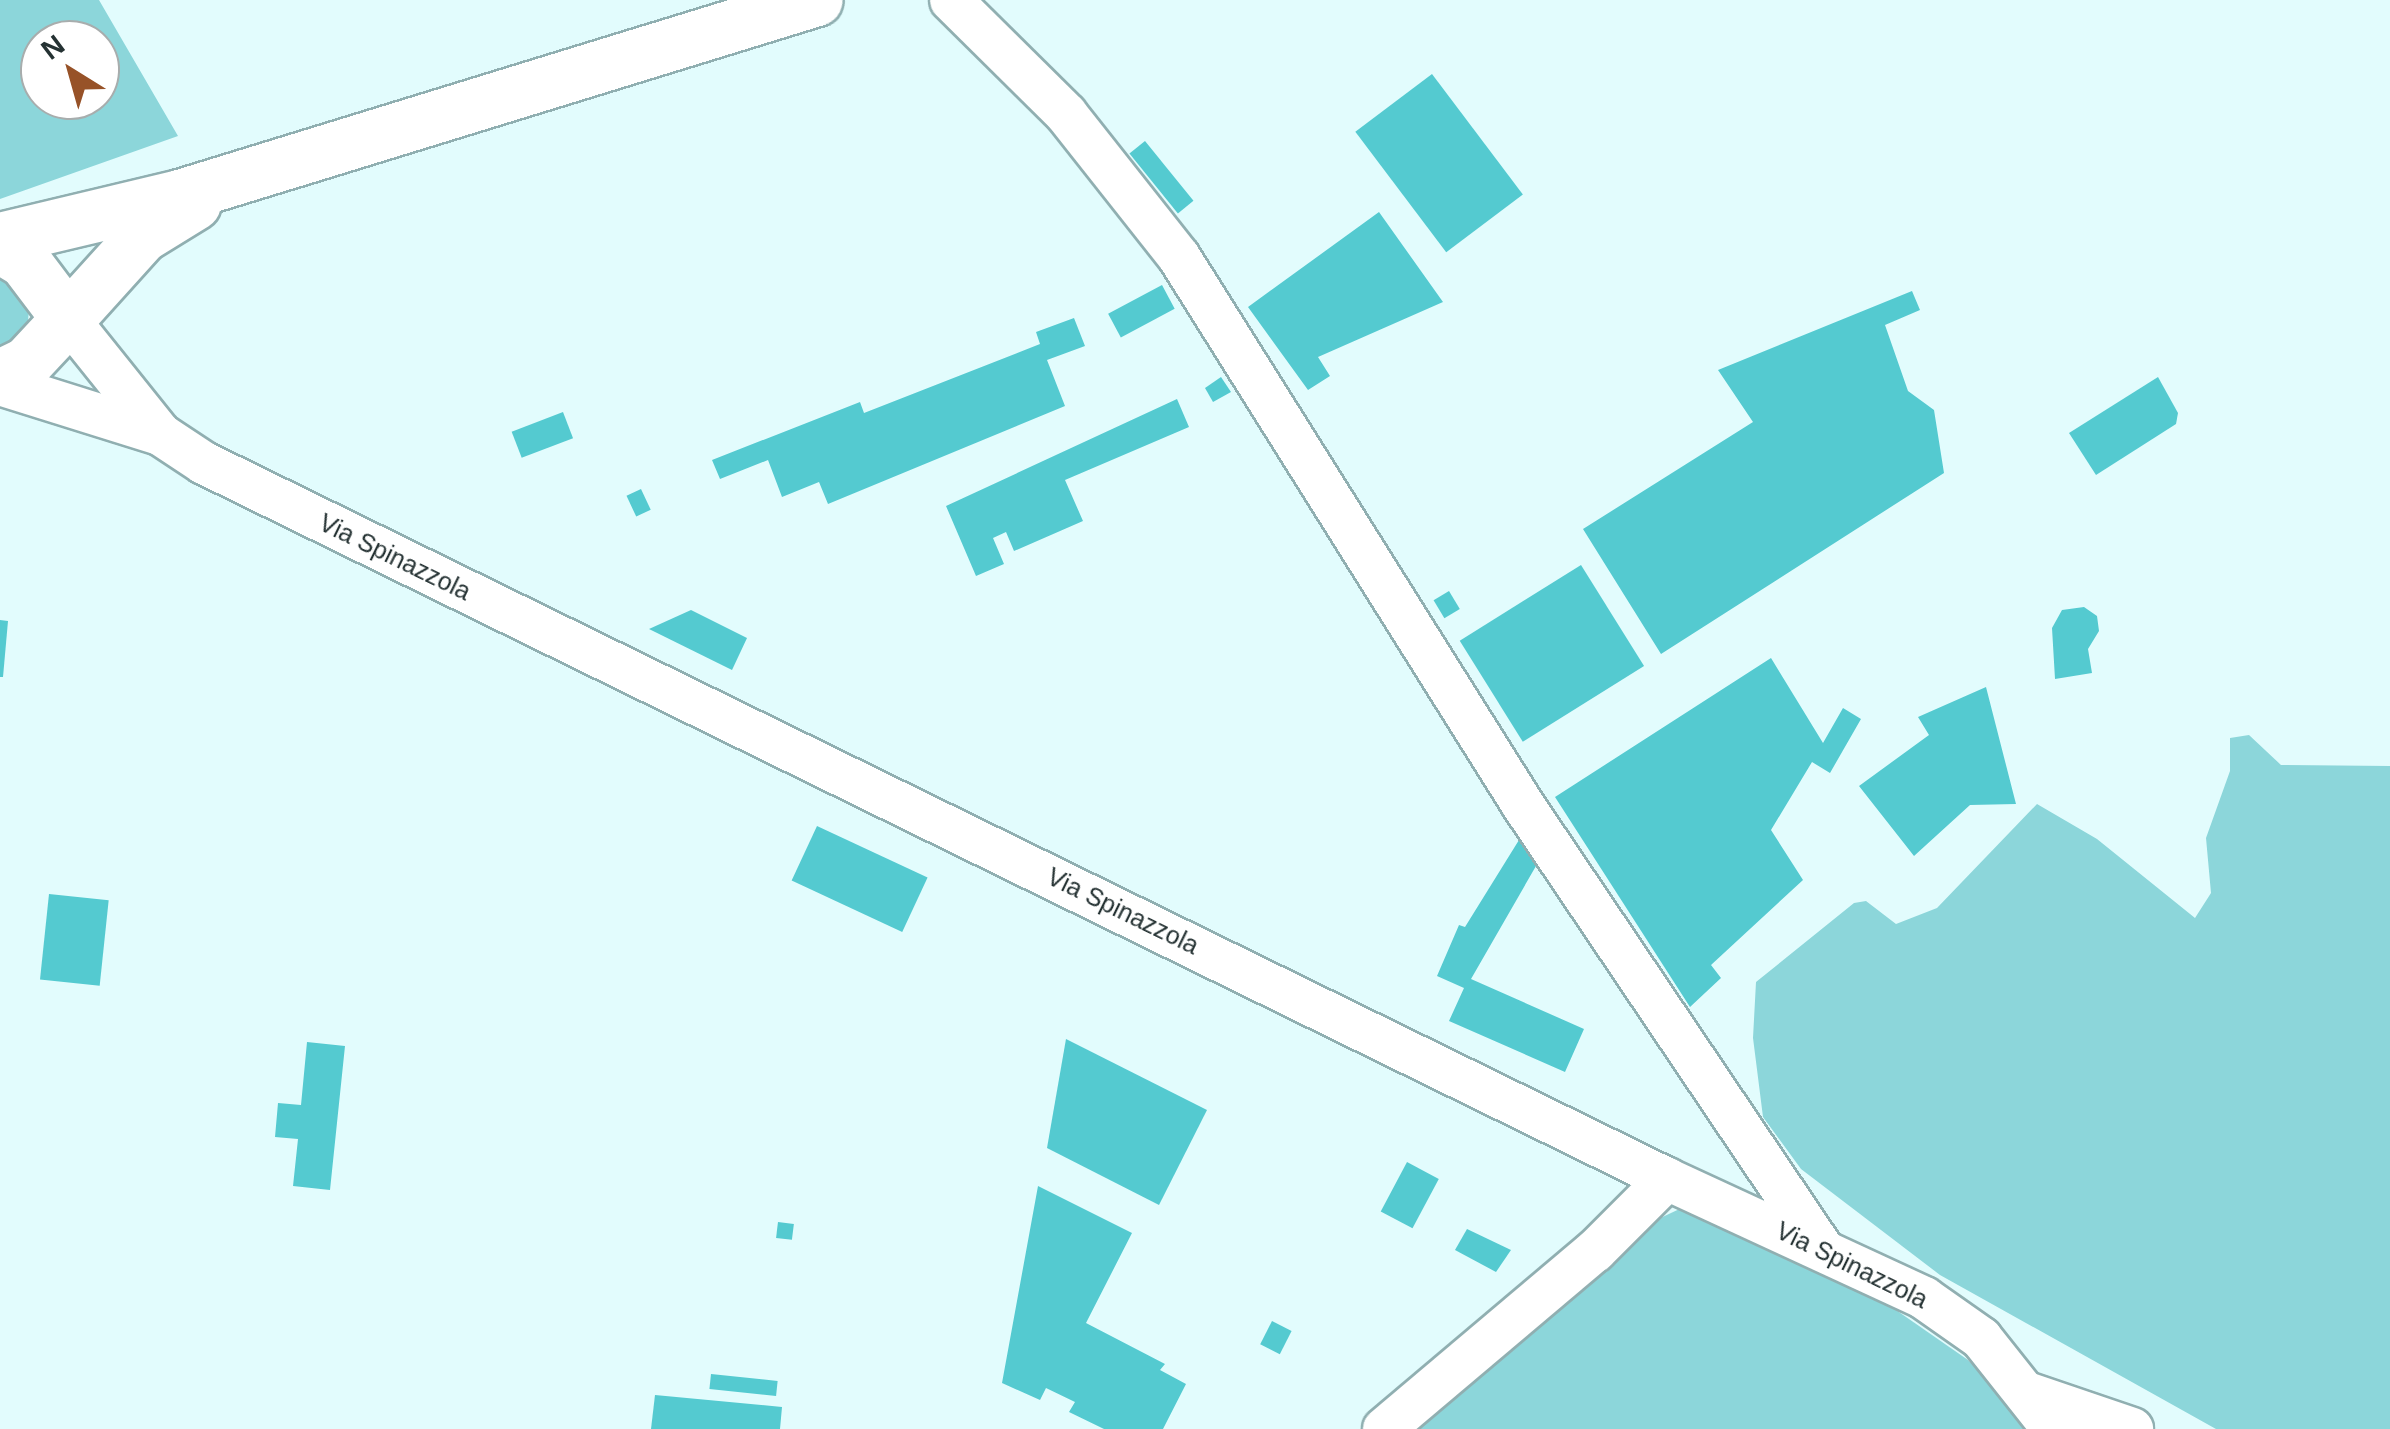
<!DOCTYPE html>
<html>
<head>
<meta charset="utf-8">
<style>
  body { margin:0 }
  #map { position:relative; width:2390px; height:1429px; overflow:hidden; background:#e2fcfd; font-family:Arial,sans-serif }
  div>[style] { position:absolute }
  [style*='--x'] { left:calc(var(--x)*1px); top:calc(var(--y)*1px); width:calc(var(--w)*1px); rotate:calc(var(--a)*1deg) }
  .green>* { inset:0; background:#8cd6da }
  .building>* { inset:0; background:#54cad0; transform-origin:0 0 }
  .roads { filter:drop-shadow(2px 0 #90afb1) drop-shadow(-2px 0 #90afb1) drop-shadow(0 2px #90afb1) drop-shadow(0 -2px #90afb1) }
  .minor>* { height:42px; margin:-21px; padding:0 21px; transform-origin:21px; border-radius:21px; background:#fff }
  .major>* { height:52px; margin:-26px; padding:0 26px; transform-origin:26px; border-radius:26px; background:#fff }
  span { translate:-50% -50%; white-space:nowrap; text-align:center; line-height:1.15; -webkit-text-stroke:10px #fff; paint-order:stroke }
  .street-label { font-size:25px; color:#253233 }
  .north { position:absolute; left:20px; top:20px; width:100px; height:100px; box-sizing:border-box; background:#fff; border:2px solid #a8adad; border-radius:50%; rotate:323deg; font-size:28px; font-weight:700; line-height:40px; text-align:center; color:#253233 }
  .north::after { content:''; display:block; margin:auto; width:35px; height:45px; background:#975228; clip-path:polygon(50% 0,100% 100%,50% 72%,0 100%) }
</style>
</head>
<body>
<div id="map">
  <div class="green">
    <i style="clip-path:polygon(evenodd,0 0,99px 0,178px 136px,0 199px,0 0,40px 40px,100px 40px,100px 100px,40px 100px,40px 40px)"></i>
    <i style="clip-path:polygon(0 269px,29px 311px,27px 329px,0 355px)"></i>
    <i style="clip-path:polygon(2249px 735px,2281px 765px,2390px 766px,2390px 1429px,2216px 1429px,1940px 1275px,1801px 1169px,1763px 1117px,1753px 1038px,1756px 982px,1854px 903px,1866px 901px,1896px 924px,1937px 908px,2037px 804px,2097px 839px,2195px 918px,2211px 893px,2206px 838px,2230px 771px,2230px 738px)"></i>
    <i style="clip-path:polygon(1688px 1205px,1896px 1310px,1968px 1360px,2032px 1429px,1410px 1429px,1654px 1221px)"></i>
  </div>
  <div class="building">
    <i style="left:1432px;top:74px;width:151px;height:96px;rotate:53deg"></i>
    <i style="left:1145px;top:141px;width:77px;height:20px;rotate:51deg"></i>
    <i style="clip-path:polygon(1379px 212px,1443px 302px,1318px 357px,1330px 376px,1308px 390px,1248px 307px)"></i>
    <i style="left:1162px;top:285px;width:27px;height:61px;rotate:62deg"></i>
    <i style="clip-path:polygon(1912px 291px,1920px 310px,1885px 325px,1908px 391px,1934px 410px,1944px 473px,1661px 654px,1583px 529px,1753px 422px,1718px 370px)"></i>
    <i style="clip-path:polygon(1074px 318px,1085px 346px,1047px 360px,1065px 406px,828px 504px,819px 482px,782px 497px,768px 460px,720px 479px,712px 460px,860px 402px,864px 413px,1040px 344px,1036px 332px)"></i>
    <i style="clip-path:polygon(1221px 377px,1231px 392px,1213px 402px,1205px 388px)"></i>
    <i style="clip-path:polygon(2158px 377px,2178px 413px,2176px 424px,2096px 475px,2069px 433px)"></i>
    <i style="clip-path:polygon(1177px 399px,1189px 427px,1065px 480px,1083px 521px,1014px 551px,1006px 532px,993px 538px,1004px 564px,976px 576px,946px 506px)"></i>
    <i style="left:563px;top:412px;width:28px;height:55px;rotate:69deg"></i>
    <i style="left:641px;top:489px;width:23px;height:16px;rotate:65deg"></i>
    <i style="left:1581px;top:565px;width:119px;height:143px;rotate:58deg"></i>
    <i style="left:1449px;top:591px;width:21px;height:18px;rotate:59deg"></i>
    <i style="clip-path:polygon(2084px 607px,2097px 616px,2099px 631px,2088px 649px,2092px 673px,2055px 679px,2052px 628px,2062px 610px)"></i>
    <i style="clip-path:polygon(691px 610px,747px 638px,732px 670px,649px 629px)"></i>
    <i style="clip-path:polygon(0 620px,8px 621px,3px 677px,0 677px)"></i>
    <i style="clip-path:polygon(1771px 658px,1823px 743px,1843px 708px,1861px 719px,1830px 773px,1812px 762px,1771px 830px,1803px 880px,1711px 965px,1721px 978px,1690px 1007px,1555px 797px)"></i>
    <i style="clip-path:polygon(1986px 687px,2016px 804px,1970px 805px,1914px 856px,1859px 786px,1929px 735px,1918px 717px)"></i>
    <i style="left:817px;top:826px;width:122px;height:60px;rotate:25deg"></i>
    <i style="clip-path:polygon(1519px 840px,1536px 866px,1471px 979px,1584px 1029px,1565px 1072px,1449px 1021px,1464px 988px,1437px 976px,1459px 925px,1465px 927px)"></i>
    <i style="left:49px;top:894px;width:60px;height:86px;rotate:6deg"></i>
    <i style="clip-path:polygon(1066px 1039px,1207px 1110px,1159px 1205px,1047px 1148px)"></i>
    <i style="clip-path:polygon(307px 1042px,345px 1046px,330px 1190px,293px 1186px,298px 1139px,275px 1137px,278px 1103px,301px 1105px)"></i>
    <i style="left:1407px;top:1162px;width:36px;height:56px;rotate:28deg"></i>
    <i style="clip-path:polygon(1038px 1186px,1132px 1233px,1086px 1323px,1165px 1364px,1160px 1370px,1186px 1384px,1163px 1429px,1104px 1429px,1069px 1412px,1075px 1402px,1046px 1388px,1040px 1400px,1002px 1383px)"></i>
    <i style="left:778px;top:1222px;width:16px;height:16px;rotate:7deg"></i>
    <i style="clip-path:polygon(1467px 1229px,1511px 1250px,1496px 1272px,1455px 1250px)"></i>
    <i style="left:1272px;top:1321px;width:22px;height:26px;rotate:27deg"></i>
    <i style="left:711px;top:1374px;width:67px;height:15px;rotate:6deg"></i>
    <i style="clip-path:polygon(655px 1395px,782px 1407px,780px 1429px,651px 1429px)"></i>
  </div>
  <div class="roads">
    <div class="minor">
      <i style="--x:951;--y:0;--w:162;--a:44.7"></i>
      <i style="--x:1066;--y:114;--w:182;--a:51.7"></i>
      <i style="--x:1179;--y:257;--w:647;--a:57.88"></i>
      <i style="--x:1523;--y:805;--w:533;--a:56.01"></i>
      <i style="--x:68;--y:319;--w:147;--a:51.3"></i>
      <i style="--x:160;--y:434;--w:53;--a:33.4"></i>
      <i style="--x:204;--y:463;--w:1629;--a:26.08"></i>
      <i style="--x:1667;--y:1179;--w:283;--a:24.8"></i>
      <i style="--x:1924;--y:1298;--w:70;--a:35.1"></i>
      <i style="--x:1981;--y:1338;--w:116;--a:51.6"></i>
      <i style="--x:0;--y:384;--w:168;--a:17.4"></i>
      <i style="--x:2030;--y:1394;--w:108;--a:18.9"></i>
      <i style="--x:1384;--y:1429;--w:276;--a:-40.2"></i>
      <i style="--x:1595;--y:1251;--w:102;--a:-45"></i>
    </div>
    <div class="major">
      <i style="--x:0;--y:239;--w:185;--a:-13.4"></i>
      <i style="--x:180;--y:196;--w:666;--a:-17.1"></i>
      <i style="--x:0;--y:247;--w:29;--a:31"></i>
      <i style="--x:25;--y:262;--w:71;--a:53"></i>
      <i style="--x:68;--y:319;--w:60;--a:133"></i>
      <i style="--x:27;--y:363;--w:30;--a:154"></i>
      <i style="--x:68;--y:319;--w:112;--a:-47.9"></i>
      <i style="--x:143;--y:236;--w:61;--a:-31.6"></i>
    </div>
  </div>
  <div class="street-label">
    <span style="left:395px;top:557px;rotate:26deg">Via Spinazzola</span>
    <span style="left:1123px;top:911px;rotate:26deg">Via Spinazzola</span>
    <span style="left:1852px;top:1265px;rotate:26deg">Via Spinazzola</span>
  </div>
  <div class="north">N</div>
</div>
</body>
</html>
